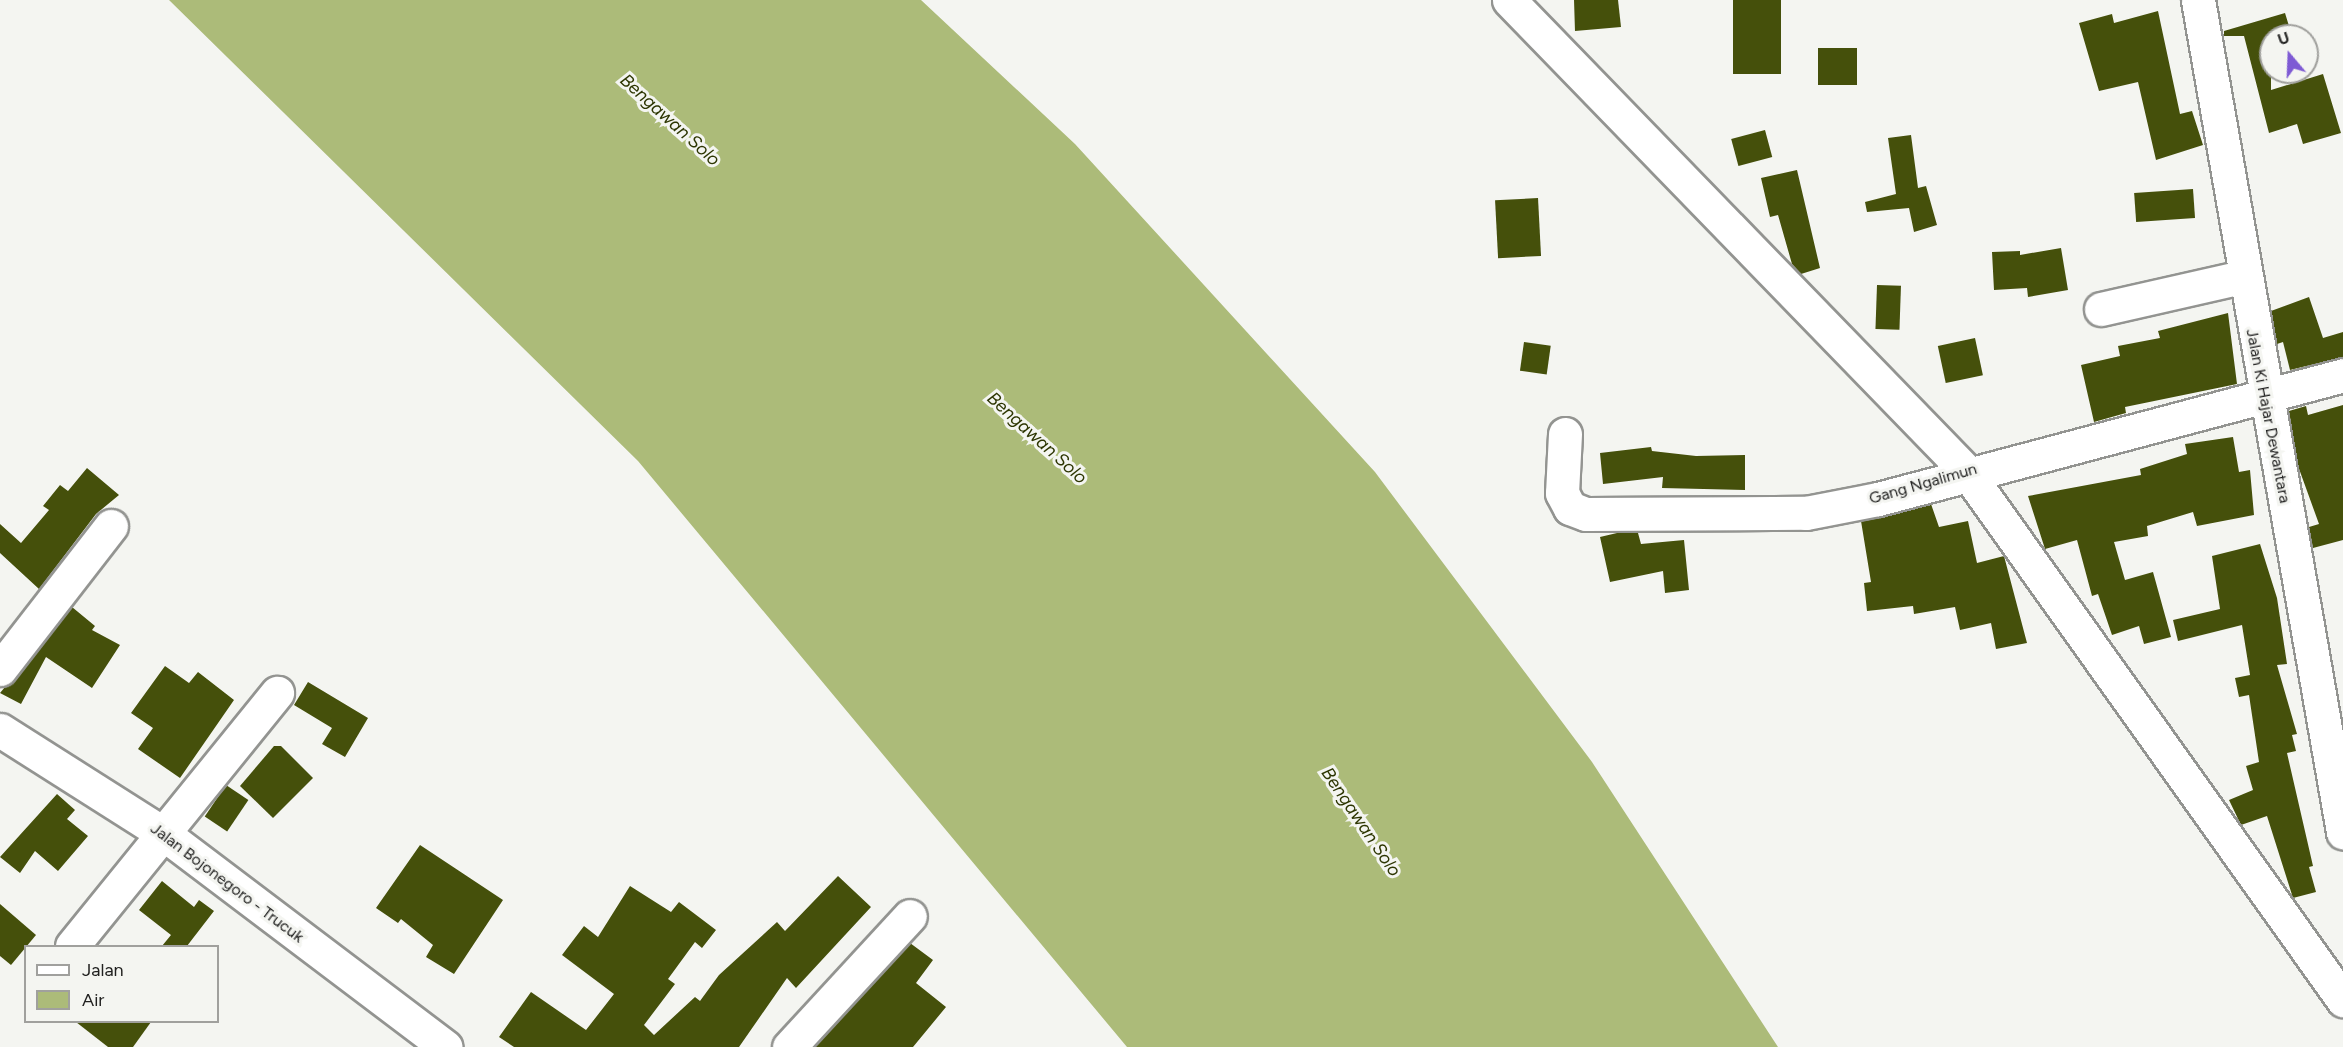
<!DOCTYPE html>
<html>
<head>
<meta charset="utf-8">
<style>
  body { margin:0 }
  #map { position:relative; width:2343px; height:1047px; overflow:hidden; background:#f4f5f1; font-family:Figtree,sans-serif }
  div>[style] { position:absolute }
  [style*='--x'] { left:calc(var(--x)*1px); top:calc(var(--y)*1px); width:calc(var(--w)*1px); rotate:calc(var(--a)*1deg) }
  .water>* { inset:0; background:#acbb79 }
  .building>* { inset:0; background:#45500b; transform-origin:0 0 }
  .roads { filter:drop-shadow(2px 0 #939491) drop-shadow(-2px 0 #939491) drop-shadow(0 2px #939491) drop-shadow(0 -2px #939491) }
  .minor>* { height:33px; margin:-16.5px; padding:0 16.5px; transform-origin:16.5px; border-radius:16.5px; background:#fff }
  span { translate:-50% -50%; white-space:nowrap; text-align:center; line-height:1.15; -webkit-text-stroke:6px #f4f5f1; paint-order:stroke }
  .street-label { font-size:16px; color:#212120 }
  .water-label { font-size:18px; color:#2d3602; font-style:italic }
  .legend { position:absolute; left:24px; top:945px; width:195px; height:78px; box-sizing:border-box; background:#f4f5f1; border:2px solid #a0a09d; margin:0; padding:8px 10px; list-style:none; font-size:18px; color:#212120 }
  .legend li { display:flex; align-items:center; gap:12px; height:30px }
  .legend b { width:30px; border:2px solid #a0a09d }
  .north { position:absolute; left:2259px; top:24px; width:60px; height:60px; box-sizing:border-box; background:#f4f5f1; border:2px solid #a0a09d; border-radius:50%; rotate:341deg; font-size:16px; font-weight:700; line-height:24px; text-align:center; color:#212120 }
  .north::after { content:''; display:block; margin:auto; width:21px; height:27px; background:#7e5ad4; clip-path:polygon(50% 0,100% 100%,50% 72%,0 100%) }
</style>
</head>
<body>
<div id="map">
  <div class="water">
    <i style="clip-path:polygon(169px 0,921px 0,1075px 144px,1375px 472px,1592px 762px,1778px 1047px,1127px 1047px,638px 461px)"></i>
  </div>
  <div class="building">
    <i style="clip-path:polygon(1574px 0,1618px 0,1621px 27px,1575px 31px)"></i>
    <i style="left:1733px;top:0;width:48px;height:74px"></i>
    <i style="clip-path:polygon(2158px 11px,2180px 114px,2192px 111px,2203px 145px,2156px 160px,2138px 82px,2099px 91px,2079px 23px,2112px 14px,2114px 23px)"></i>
    <i style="clip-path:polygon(2285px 13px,2292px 36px,2271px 36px,2271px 90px,2323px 74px,2341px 133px,2303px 144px,2297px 124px,2269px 133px,2244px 36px,2224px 36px,2224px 31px)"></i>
    <i style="left:1818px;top:48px;width:39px;height:37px"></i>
    <i style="left:1765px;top:130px;width:28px;height:35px;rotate:75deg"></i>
    <i style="clip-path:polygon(1911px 135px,1918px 188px,1926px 186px,1937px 225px,1914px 232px,1909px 208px,1867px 212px,1865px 202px,1896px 194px,1888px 138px)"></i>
    <i style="clip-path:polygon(1797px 170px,1820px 268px,1801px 274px,1792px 264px,1778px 215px,1770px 217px,1761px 178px)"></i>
    <i style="left:2193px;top:189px;width:29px;height:59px;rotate:86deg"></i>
    <i style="left:1538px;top:198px;width:58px;height:43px;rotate:87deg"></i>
    <i style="clip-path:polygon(2061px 248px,2068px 290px,2028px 297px,2027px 288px,1994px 290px,1992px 252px,2020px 251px,2020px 255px)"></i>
    <i style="left:1877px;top:285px;width:24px;height:44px;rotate:2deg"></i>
    <i style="clip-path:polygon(2309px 297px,2323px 338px,2343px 332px,2343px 357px,2290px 370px,2283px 342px,2277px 344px,2271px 311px)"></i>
    <i style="clip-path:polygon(2228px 313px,2237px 384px,2125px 407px,2126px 413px,2094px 422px,2081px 365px,2120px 356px,2118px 346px,2160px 338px,2158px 331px)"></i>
    <i style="left:1975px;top:338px;width:38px;height:38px;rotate:78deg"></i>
    <i style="left:1524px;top:342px;width:27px;height:29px;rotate:8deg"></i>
    <i style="clip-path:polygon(2343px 405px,2343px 540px,2313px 548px,2309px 527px,2319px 524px,2298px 466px,2289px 411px,2306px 406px,2308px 415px)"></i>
    <i style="clip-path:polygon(2233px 437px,2239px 472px,2250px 470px,2254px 515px,2197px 526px,2193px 512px,2147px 526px,2148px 536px,2114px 542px,2125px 580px,2153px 572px,2171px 637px,2144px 644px,2139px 626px,2112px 635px,2098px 594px,2092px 596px,2077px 540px,2045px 549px,2028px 496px,2141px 475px,2140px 469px,2187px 454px,2185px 444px)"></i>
    <i style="clip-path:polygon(1651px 447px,1652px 451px,1696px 456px,1745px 455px,1745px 490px,1662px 488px,1663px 477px,1603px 484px,1600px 453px)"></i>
    <i style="clip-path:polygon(87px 468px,119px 495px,96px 514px,39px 589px,0 553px,0 524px,21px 543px,49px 510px,43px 506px,60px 485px,68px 491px)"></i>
    <i style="clip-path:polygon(1931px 504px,1939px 527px,1968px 521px,1977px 563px,2004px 556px,2027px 643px,1996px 649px,1991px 623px,1960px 630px,1955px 607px,1914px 614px,1913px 606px,1867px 611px,1864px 583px,1871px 582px,1861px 521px)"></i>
    <i style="clip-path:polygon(1617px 533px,1638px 533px,1641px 544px,1684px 540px,1689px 590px,1665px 593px,1663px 571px,1610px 582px,1600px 537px)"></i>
    <i style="clip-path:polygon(2260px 544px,2277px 598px,2287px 664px,2277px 665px,2297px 734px,2292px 735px,2296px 751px,2287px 753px,2313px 866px,2309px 867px,2316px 892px,2293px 898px,2267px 816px,2241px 825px,2229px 800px,2253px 790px,2246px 766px,2259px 762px,2249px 695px,2239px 697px,2235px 678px,2250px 675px,2242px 625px,2178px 641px,2173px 620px,2220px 609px,2212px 556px)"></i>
    <i style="clip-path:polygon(72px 607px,95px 626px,92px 630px,120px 645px,92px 688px,46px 657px,21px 704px,0 693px)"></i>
    <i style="clip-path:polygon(165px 666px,189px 683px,198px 672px,234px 700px,180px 778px,138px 749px,153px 728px,131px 713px)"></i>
    <i style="clip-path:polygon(308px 682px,368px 718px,345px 757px,322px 744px,332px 728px,294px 705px)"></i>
    <i style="clip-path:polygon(274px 746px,281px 746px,313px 778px,273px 818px,240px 786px)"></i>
    <i style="left:226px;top:785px;width:27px;height:38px;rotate:34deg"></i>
    <i style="clip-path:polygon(57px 794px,75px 810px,67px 819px,88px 836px,58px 871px,35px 851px,20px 873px,0 857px)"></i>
    <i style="clip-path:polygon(420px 845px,503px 900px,454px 974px,426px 957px,433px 945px,401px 919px,398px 923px,376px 908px)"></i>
    <i style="clip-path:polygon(838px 876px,871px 907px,796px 988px,787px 978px,739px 1047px,514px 1047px,499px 1037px,531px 992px,586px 1030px,614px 994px,562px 955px,584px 926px,598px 937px,630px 886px,671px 912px,679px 902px,716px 930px,702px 948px,695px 942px,668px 979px,675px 984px,644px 1025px,654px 1035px,695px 997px,700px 1001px,719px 975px,777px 922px,785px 931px)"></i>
    <i style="clip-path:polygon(162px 881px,194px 907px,199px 900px,214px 911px,187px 946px,162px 946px,171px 935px,139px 910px)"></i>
    <i style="clip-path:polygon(0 904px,36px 935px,11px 965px,0 956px)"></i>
    <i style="clip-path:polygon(910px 943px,933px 960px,916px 983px,946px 1007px,913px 1047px,815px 1047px)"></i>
    <i style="clip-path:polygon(76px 1022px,151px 1022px,133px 1047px,108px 1047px)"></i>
  </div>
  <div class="roads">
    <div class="minor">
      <i style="--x:1509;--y:0;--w:656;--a:45.86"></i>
      <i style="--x:1966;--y:471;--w:650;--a:54.52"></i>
      <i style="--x:2198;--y:0;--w:845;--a:80.11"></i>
      <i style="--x:2101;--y:309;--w:145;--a:-12.8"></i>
      <i style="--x:1565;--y:434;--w:59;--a:92.9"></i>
      <i style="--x:1562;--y:493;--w:17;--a:62"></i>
      <i style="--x:1570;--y:508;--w:17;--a:21"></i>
      <i style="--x:1586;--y:514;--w:220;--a:-0.3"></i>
      <i style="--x:1806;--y:513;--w:73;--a:-11"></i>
      <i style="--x:1878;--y:499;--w:481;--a:-14.9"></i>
      <i style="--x:0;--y:669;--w:181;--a:-52.2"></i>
      <i style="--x:0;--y:730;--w:194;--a:32.4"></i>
      <i style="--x:164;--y:834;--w:353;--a:37.1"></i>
      <i style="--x:72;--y:946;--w:326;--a:-51"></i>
      <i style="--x:789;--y:1047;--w:178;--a:-47.3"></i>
    </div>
  </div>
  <div class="street-label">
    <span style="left:2268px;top:416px;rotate:79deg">Jalan Ki Hajar Dewantara</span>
    <span style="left:1923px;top:484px;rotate:-16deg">Gang Ngalimun</span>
    <span style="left:227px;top:883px;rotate:37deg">Jalan Bojonegoro - Trucuk</span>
  </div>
  <div class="water-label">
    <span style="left:670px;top:120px;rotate:42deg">Bengawan Solo</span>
    <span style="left:1037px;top:438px;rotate:42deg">Bengawan Solo</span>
    <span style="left:1361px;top:822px;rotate:56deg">Bengawan Solo</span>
  </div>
  <ul class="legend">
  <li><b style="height:8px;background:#fff"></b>Jalan</li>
  <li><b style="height:16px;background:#acbb79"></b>Air</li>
  </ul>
  <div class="north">U</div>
</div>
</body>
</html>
